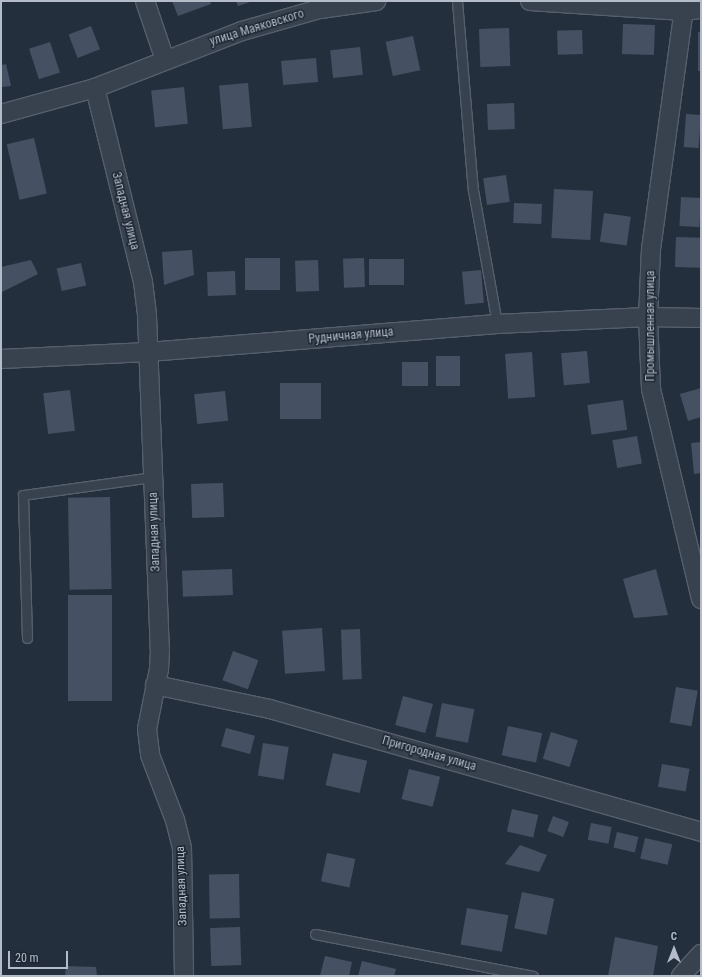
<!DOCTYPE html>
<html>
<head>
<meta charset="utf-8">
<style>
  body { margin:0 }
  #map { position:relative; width:702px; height:977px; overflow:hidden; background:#242f3e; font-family:"Roboto Condensed",sans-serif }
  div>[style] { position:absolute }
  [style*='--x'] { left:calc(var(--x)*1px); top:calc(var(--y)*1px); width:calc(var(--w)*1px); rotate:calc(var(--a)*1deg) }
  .building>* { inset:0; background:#455162; transform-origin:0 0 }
  .roads { filter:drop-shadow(1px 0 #565f6c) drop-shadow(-1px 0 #565f6c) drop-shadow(0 1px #565f6c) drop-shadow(0 -1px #565f6c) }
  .service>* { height:9px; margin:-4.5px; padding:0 4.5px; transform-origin:4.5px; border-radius:4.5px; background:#38414e }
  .minor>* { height:18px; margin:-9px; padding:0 9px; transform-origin:9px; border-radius:9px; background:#38414e }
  span { translate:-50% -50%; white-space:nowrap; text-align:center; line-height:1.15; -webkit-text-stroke:3px #1d2633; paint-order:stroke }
  .street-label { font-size:12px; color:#b4bcc9 }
  .frame { position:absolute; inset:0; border:2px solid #b4bcc9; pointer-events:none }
  .north { position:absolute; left:654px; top:929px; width:40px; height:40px; -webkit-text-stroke:3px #1d2633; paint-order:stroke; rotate:0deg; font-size:11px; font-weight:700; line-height:16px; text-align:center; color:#b4bcc9 }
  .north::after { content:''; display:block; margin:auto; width:14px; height:18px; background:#b4bcc9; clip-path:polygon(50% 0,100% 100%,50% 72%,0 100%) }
  .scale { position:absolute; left:8px; top:951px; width:60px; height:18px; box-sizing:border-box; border:2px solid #b4bcc9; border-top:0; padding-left:5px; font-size:12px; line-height:14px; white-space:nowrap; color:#b4bcc9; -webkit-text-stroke:3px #1d2633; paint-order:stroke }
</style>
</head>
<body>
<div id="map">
  <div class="building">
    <i style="clip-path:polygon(172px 1px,210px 1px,211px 4px,178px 16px)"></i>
    <i style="clip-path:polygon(236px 1px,253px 1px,238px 6px)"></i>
    <i style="left:623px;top:24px;width:32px;height:30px;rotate:2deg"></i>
    <i style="left:91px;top:26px;width:25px;height:24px;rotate:69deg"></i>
    <i style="left:509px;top:28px;width:38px;height:30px;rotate:88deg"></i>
    <i style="left:582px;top:30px;width:24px;height:25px;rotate:88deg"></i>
    <i style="left:698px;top:32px;width:3px;height:39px"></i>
    <i style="left:413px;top:36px;width:35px;height:28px;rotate:78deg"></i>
    <i style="left:50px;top:42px;width:32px;height:22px;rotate:72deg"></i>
    <i style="left:360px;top:47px;width:28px;height:30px;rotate:84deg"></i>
    <i style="left:316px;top:58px;width:24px;height:35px;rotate:85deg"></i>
    <i style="clip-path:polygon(6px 64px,11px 86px,1px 87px,1px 65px)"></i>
    <i style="left:248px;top:83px;width:44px;height:29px;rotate:85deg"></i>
    <i style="left:184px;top:87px;width:37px;height:33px;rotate:84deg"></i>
    <i style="left:514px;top:103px;width:26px;height:27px;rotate:88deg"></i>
    <i style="left:686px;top:114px;width:15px;height:33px;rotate:4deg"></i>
    <i style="left:34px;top:138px;width:57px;height:28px;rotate:77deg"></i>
    <i style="left:506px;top:175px;width:27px;height:23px;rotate:82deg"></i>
    <i style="left:554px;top:189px;width:39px;height:49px;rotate:3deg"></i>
    <i style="left:681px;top:197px;width:20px;height:29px;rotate:3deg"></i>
    <i style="left:514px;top:203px;width:28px;height:20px;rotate:2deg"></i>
    <i style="left:604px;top:213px;width:27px;height:29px;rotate:8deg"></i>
    <i style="left:676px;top:237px;width:25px;height:30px;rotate:2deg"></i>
    <i style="clip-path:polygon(192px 250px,194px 275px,164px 285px,162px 252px)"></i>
    <i style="left:245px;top:258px;width:35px;height:32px"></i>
    <i style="left:364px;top:258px;width:29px;height:21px;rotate:88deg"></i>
    <i style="left:369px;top:259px;width:35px;height:26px"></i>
    <i style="clip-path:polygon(31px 260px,38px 274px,2px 292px,1px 267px)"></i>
    <i style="left:318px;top:260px;width:31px;height:23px;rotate:88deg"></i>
    <i style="left:81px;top:263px;width:23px;height:25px;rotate:77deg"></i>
    <i style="left:481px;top:270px;width:33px;height:19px;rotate:85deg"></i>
    <i style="left:235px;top:271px;width:24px;height:28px;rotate:88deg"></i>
    <i style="left:587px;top:351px;width:32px;height:26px;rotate:85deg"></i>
    <i style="left:532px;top:352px;width:45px;height:27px;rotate:86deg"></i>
    <i style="left:436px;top:356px;width:24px;height:30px"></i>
    <i style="left:402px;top:362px;width:26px;height:24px"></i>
    <i style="left:280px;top:383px;width:41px;height:36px"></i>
    <i style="clip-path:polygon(701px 388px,701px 417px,688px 421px,680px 394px)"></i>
    <i style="left:70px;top:390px;width:41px;height:27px;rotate:83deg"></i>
    <i style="left:225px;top:391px;width:30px;height:31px;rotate:84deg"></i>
    <i style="left:623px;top:400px;width:30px;height:36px;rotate:82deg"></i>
    <i style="left:637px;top:436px;width:28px;height:25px;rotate:80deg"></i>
    <i style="clip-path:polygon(701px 442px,701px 473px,694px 474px,691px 443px)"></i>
    <i style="left:223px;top:483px;width:34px;height:32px;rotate:88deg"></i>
    <i style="left:110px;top:497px;width:92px;height:42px;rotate:89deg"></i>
    <i style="left:232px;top:569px;width:26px;height:50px;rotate:88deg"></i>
    <i style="clip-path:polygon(656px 569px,668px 615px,634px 618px,623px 579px)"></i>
    <i style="left:68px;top:595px;width:44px;height:106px"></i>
    <i style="left:322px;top:628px;width:43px;height:40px;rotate:86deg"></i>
    <i style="left:360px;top:629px;width:50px;height:19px;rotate:88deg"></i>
    <i style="left:233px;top:651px;width:27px;height:31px;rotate:20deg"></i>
    <i style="left:676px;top:687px;width:22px;height:36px;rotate:10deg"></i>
    <i style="left:403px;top:696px;width:31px;height:30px;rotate:15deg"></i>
    <i style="left:442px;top:703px;width:33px;height:34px;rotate:11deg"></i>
    <i style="left:508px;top:726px;width:35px;height:30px;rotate:12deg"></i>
    <i style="left:226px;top:728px;width:30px;height:19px;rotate:15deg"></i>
    <i style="left:551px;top:732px;width:28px;height:28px;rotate:17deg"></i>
    <i style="left:263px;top:743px;width:26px;height:33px;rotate:9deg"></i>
    <i style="left:333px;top:753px;width:35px;height:33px;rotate:13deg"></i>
    <i style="left:662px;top:764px;width:28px;height:23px;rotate:10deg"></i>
    <i style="left:409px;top:769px;width:32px;height:31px;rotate:14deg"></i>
    <i style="left:512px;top:809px;width:27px;height:23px;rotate:13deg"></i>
    <i style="left:553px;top:816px;width:17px;height:16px;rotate:21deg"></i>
    <i style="left:591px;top:823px;width:21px;height:17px;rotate:11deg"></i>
    <i style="left:617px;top:832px;width:22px;height:16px;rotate:13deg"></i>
    <i style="left:645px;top:838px;width:28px;height:21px;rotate:13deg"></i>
    <i style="clip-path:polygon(520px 845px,547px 855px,539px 872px,505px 864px)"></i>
    <i style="left:327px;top:853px;width:29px;height:29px;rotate:12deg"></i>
    <i style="left:239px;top:874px;width:44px;height:30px;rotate:89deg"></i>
    <i style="left:522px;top:892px;width:33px;height:37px;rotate:12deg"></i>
    <i style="left:467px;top:908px;width:42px;height:37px;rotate:10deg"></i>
    <i style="left:240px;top:927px;width:38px;height:30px;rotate:88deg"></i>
    <i style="clip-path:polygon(615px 937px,658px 946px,653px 976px,608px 976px)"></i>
    <i style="clip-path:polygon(325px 956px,352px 962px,349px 976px,320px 976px)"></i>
    <i style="clip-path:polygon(362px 961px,396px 969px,394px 976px,358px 976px)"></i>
    <i style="clip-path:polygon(66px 966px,96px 967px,97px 976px,65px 976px)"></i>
  </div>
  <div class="roads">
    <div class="service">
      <i style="--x:457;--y:1;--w:190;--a:85.2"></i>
      <i style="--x:473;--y:190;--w:136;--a:79.8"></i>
      <i style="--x:27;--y:638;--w:143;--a:-91.6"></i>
      <i style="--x:23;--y:495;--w:131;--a:-7.9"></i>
      <i style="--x:315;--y:934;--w:222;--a:10.9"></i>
    </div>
    <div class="minor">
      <i style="--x:145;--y:1;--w:62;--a:71.3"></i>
      <i style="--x:530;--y:1;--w:154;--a:3.7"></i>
      <i style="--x:684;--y:11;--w:17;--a:-7"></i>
      <i style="--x:685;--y:1;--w:250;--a:97.8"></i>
      <i style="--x:651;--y:249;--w:68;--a:92.5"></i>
      <i style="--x:648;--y:317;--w:72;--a:87.6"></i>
      <i style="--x:651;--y:389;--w:216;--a:76.6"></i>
      <i style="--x:95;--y:88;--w:200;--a:76.1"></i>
      <i style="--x:143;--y:282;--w:34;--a:83"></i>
      <i style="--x:147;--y:316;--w:334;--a:87.8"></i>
      <i style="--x:160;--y:650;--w:19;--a:93"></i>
      <i style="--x:159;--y:669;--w:61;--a:101.3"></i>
      <i style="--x:147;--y:729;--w:26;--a:83"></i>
      <i style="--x:150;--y:755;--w:70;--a:69"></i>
      <i style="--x:175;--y:820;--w:29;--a:76"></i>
      <i style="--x:182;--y:848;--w:128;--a:89.1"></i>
      <i style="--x:1;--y:114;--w:98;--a:-15.5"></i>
      <i style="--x:95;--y:88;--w:158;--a:-21.2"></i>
      <i style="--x:242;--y:31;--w:81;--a:-15.8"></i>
      <i style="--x:320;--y:9;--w:57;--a:-8.1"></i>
      <i style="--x:1;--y:359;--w:147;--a:-2.7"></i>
      <i style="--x:148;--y:352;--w:350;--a:-4.6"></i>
      <i style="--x:497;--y:324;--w:151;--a:-2.7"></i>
      <i style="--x:648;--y:317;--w:53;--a:1.1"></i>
      <i style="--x:155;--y:685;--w:117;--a:11.8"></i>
      <i style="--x:270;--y:709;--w:448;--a:15.9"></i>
      <i style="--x:681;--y:976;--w:30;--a:-48"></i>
    </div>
  </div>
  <div class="street-label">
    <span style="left:257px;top:28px;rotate:-17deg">улица Маяковского</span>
    <span style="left:125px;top:211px;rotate:76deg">Западная улица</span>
    <span style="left:651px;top:326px;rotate:-90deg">Промышленная улица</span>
    <span style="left:351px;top:336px;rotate:-5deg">Рудничная улица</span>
    <span style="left:155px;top:532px;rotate:-92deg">Западная улица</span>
    <span style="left:429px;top:754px;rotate:16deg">Пригородная улица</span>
    <span style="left:182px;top:886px;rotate:-92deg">Западная улица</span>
  </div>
  <div class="frame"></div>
  <div class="north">С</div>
  <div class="scale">20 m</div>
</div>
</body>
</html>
